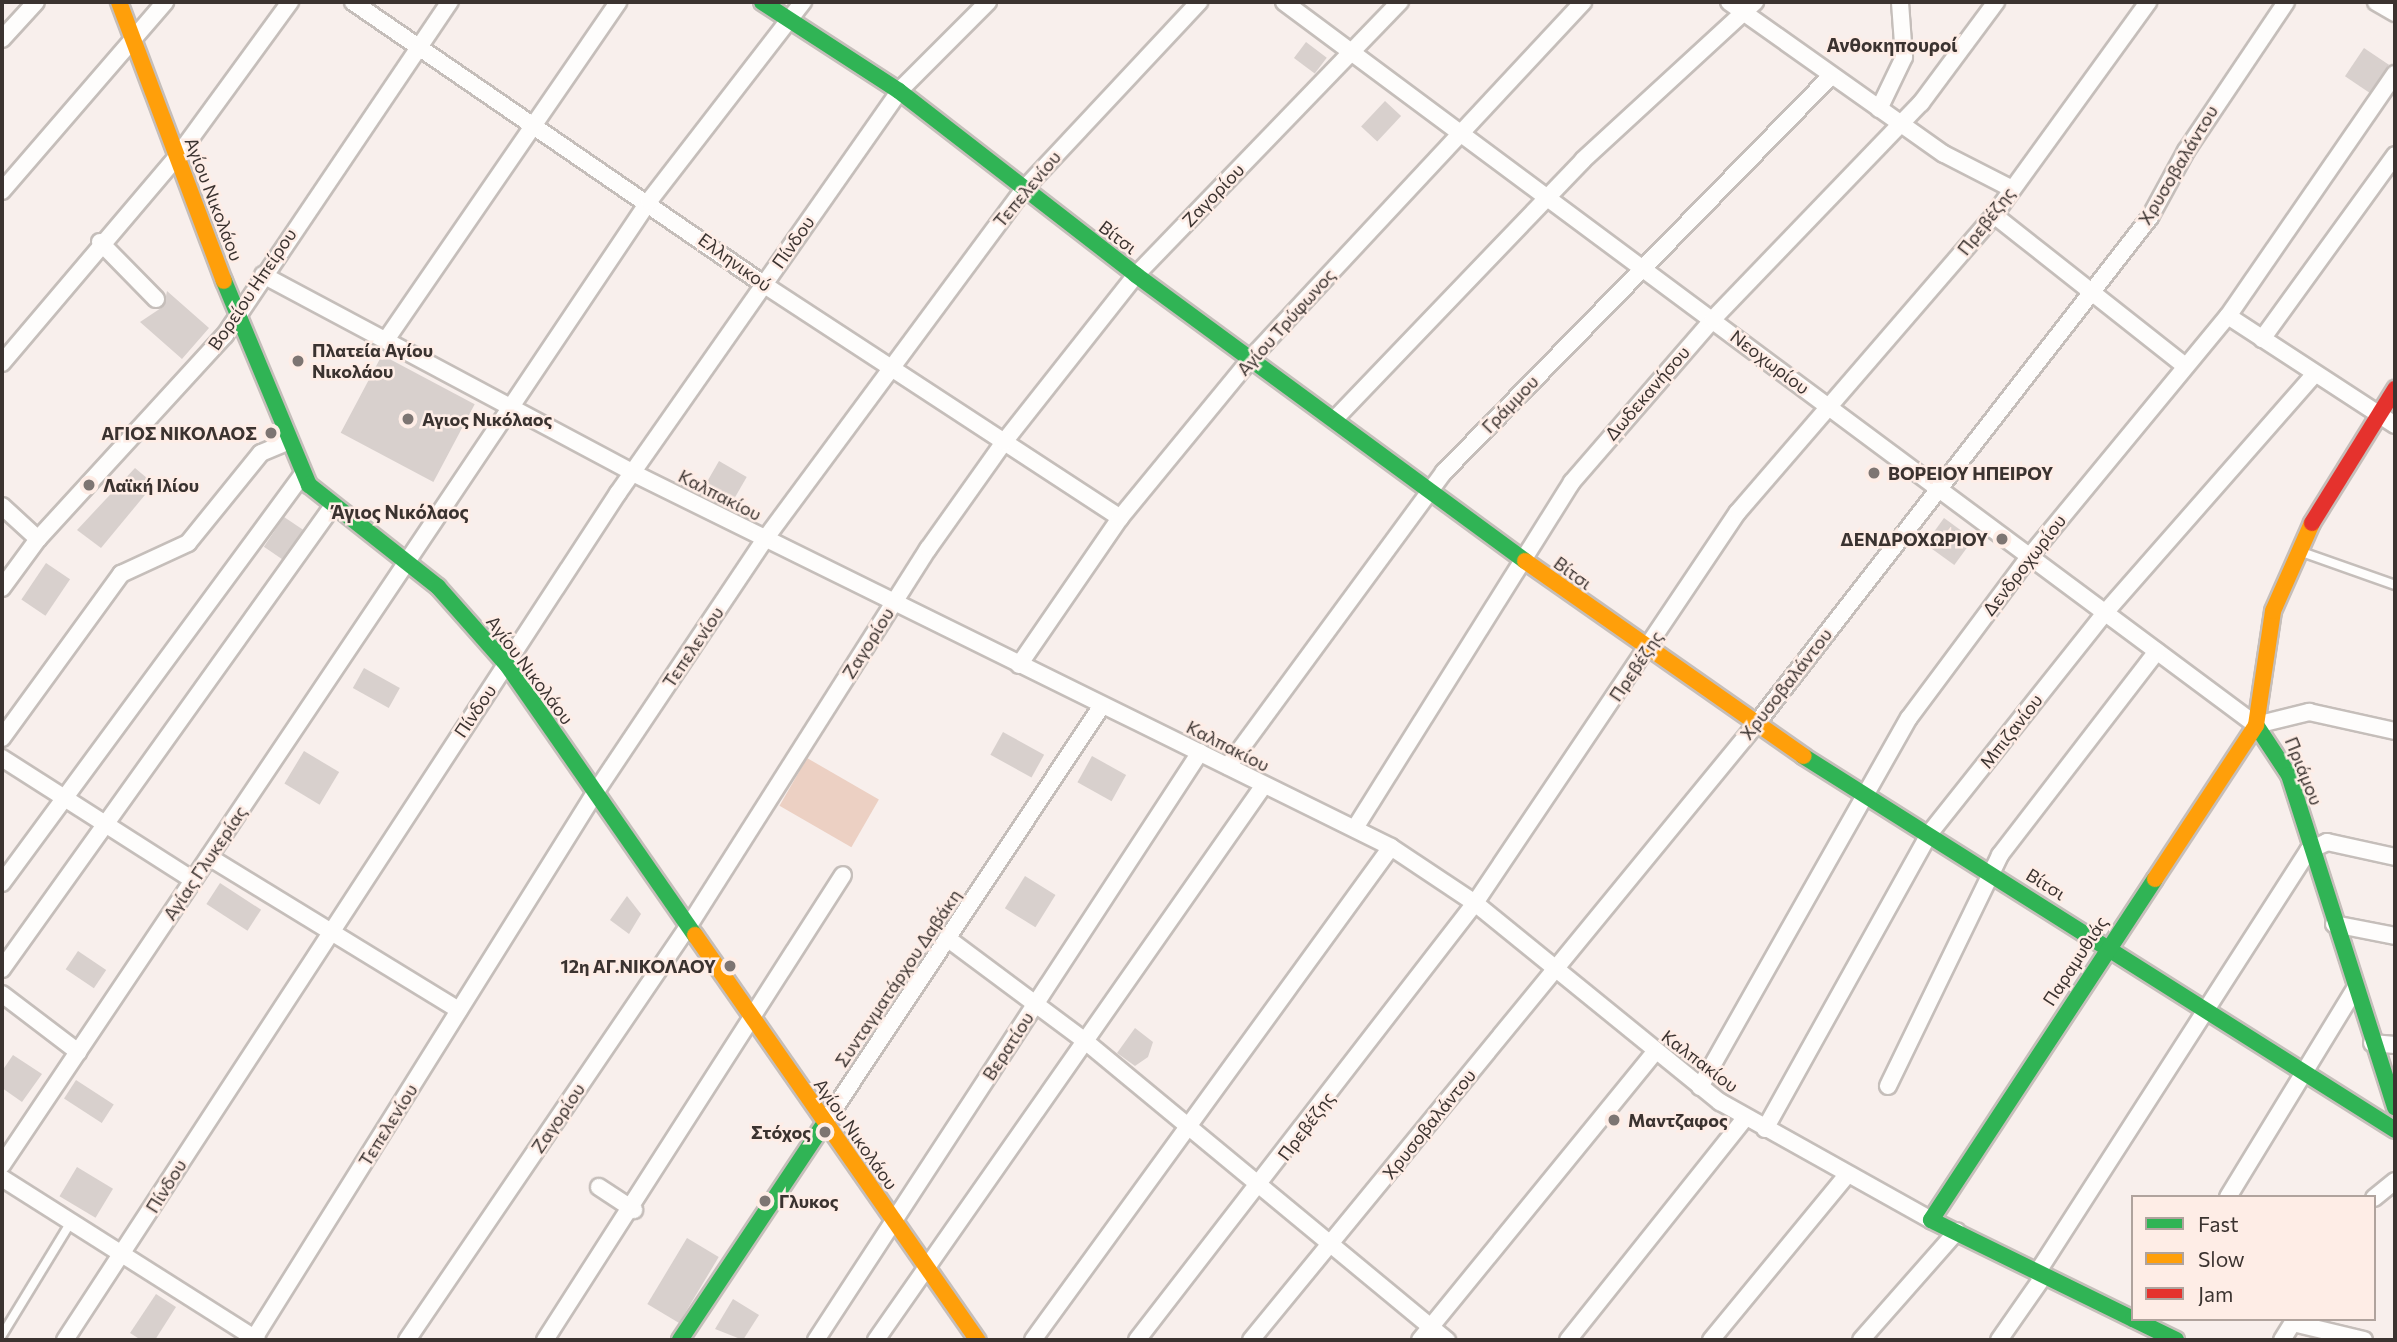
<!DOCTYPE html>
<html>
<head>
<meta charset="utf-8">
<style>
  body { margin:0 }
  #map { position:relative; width:2397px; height:1342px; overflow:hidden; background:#f8efec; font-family:Commissioner,sans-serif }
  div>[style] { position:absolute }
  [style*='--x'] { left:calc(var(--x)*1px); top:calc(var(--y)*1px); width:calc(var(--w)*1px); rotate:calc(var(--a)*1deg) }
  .green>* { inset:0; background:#ecd0c3; transform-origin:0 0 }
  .building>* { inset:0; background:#d8d0cd; transform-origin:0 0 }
  .roads { filter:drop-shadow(2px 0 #c5beba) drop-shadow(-2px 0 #c5beba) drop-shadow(0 2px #c5beba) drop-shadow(0 -2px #c5beba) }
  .lane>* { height:8px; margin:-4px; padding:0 4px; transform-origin:4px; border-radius:4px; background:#fefdfc }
  .street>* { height:16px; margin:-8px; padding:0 8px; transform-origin:8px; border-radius:8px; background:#fefdfc }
  .fast>* { height:16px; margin:-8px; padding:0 8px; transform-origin:8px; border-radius:8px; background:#30b455 }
  .slow>* { height:16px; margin:-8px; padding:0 8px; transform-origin:8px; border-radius:8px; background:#ff9f0a }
  .jam>* { height:16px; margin:-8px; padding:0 8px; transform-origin:8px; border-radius:8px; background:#e5322d }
  .dots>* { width:19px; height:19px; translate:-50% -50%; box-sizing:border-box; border:4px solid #feede6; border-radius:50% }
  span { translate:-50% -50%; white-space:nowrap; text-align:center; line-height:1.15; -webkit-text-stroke:5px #feede6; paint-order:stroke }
  .street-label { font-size:18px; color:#3b3330 }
  .poi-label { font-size:18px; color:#3b3330; font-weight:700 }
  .left { translate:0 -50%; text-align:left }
  .right { translate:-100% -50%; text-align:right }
  .neighbourhood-label { font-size:19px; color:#3b3330; font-weight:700 }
  .frame { position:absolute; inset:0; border:4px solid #3b3330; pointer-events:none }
  .legend { position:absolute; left:2131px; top:1195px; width:245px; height:126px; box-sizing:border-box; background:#feede6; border:2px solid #b0a39d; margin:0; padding:9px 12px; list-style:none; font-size:21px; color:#3b3330 }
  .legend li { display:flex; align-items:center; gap:14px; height:35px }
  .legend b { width:35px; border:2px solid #b0a39d }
</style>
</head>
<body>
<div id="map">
  <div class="green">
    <i style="left:807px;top:758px;width:83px;height:55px;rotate:30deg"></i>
  </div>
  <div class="building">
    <i style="left:1306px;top:42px;width:26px;height:20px;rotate:37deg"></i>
    <i style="left:2364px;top:48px;width:30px;height:34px;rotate:34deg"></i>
    <i style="left:1385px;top:101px;width:22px;height:35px;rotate:43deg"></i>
    <i style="clip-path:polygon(167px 291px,209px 328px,182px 359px,140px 322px,164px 306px)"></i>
    <i style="left:382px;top:355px;width:105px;height:88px;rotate:28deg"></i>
    <i style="left:719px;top:461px;width:32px;height:38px;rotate:30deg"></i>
    <i style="clip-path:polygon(135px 468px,154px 484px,101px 548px,77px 530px)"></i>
    <i style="left:284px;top:517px;width:23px;height:36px;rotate:34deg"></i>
    <i style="left:1944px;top:518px;width:36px;height:32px;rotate:36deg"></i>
    <i style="left:46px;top:563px;width:29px;height:44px;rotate:34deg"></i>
    <i style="left:364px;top:668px;width:41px;height:23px;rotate:29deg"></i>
    <i style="left:1003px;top:732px;width:47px;height:26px;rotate:29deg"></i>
    <i style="left:304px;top:751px;width:41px;height:38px;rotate:31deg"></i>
    <i style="left:1092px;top:756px;width:39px;height:30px;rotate:29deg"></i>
    <i style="left:1025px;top:876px;width:36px;height:38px;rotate:32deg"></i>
    <i style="left:220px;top:883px;width:49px;height:25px;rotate:33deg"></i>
    <i style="clip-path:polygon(627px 896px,641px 914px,629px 934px,610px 920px)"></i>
    <i style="left:78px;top:951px;width:34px;height:22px;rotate:34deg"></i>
    <i style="clip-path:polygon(1135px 1028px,1153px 1042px,1148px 1057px,1135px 1066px,1117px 1053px)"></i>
    <i style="clip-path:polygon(13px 1055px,42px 1074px,22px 1102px,2px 1088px,2px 1071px)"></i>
    <i style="left:76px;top:1080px;width:45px;height:22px;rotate:33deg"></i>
    <i style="left:77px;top:1167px;width:42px;height:34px;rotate:31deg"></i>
    <i style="left:687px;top:1238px;width:37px;height:77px;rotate:31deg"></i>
    <i style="clip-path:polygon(156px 1294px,176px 1307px,155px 1340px,141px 1340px,130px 1333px)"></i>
    <i style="clip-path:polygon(733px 1299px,759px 1315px,743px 1340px,715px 1329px)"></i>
  </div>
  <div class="roads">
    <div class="lane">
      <i style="--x:2302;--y:552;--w:99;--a:19.5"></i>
      <i style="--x:2;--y:1335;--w:132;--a:-58.6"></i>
    </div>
    <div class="street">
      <i style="--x:353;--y:2;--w:498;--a:34.5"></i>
      <i style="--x:763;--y:284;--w:427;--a:33.2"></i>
      <i style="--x:1284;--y:2;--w:1211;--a:36.64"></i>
      <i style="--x:2256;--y:725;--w:55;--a:-13.8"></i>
      <i style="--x:2309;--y:712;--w:88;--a:12.5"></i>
      <i style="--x:1729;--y:2;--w:263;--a:35.3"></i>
      <i style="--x:1944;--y:154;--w:76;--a:27.2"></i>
      <i style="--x:2376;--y:2;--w:22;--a:30"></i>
      <i style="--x:2;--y:39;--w:50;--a:-47.4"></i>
      <i style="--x:1879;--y:109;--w:58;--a:-64.3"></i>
      <i style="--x:1904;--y:57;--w:55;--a:-94.2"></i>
      <i style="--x:2;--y:191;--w:250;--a:-49.2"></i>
      <i style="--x:1994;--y:215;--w:243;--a:38.3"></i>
      <i style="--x:100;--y:242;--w:80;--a:45.5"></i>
      <i style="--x:263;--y:275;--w:422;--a:28.1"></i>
      <i style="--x:635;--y:474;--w:843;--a:26.26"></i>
      <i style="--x:1391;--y:847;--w:101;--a:33.7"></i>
      <i style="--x:1475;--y:903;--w:316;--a:39.1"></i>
      <i style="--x:1720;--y:1102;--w:242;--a:29.2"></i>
      <i style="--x:2228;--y:316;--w:199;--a:33.1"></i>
      <i style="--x:2262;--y:339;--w:227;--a:-54.1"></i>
      <i style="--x:386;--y:340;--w:410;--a:-55.5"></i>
      <i style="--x:2;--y:363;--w:270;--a:-49.7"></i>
      <i style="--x:177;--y:157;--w:192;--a:-53.9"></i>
      <i style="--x:1334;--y:420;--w:360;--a:-46.2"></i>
      <i style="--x:1583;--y:160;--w:234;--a:-42.6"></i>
      <i style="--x:2;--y:506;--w:49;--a:42.5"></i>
      <i style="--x:2;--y:588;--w:61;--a:-53.7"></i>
      <i style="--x:38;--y:539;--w:277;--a:-47.5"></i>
      <i style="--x:225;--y:335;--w:402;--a:-56"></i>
      <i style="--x:1019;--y:665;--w:178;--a:-55.5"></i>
      <i style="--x:1120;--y:518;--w:210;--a:-50.6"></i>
      <i style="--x:1253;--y:356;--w:484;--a:-47"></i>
      <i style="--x:2;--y:738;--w:203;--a:-54"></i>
      <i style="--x:121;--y:574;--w:74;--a:-24.8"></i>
      <i style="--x:188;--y:543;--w:116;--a:-51"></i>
      <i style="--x:261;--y:453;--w:28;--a:-23"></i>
      <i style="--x:2;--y:758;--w:227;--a:32.6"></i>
      <i style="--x:1228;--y:766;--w:365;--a:-53.7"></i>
      <i style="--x:1444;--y:472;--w:554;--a:-45.66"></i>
      <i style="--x:1355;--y:828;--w:408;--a:-57.9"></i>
      <i style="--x:1572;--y:482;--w:216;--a:-49.1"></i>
      <i style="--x:1713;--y:319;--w:300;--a:-46.1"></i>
      <i style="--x:1921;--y:103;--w:126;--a:-53.4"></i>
      <i style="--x:209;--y:857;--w:293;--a:31.5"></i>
      <i style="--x:2;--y:883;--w:508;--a:-53.65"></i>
      <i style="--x:2334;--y:924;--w:62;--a:11.1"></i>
      <i style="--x:947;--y:938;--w:172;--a:36.7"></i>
      <i style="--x:1085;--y:1041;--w:470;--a:39.6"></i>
      <i style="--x:2;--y:969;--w:568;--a:-54.46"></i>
      <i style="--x:2;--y:994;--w:96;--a:37.3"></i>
      <i style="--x:2372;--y:1043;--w:23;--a:5"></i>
      <i style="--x:1888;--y:1086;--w:257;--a:-64.1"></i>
      <i style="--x:2000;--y:855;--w:257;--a:-52.4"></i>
      <i style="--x:1700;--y:1087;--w:424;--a:-60.5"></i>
      <i style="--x:1909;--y:718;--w:201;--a:-53.3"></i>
      <i style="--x:2029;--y:557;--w:313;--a:-50.5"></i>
      <i style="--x:2228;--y:316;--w:294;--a:-55.4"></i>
      <i style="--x:824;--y:1124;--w:501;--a:-56.41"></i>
      <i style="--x:1765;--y:1129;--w:338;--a:-60.9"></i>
      <i style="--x:1929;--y:834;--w:280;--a:-51.5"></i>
      <i style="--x:2103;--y:615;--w:321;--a:-48.7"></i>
      <i style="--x:2;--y:1165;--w:1161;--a:-56.13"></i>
      <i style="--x:649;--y:201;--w:252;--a:-52.3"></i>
      <i style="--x:2;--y:1178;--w:302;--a:32.4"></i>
      <i style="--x:599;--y:1187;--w:42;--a:33.3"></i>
      <i style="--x:2228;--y:1197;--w:246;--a:-58.6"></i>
      <i style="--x:2374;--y:1198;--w:27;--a:-39"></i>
      <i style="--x:2037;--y:1273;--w:502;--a:-57.29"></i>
      <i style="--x:2308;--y:851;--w:21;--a:-25"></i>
      <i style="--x:2327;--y:842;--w:70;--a:12.4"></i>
      <i style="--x:2293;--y:1323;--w:73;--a:13.5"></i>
      <i style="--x:65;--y:1340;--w:1012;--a:-56.86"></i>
      <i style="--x:618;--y:493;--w:490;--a:-55"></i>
      <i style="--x:899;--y:91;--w:126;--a:-45"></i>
      <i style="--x:253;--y:1340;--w:645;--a:-57.99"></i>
      <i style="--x:595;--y:793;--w:306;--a:-56.2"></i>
      <i style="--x:765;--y:539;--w:437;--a:-53.5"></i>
      <i style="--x:1025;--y:188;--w:255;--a:-46.9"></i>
      <i style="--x:407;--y:1340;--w:500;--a:-55.8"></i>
      <i style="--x:688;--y:927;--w:448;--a:-57.6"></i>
      <i style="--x:928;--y:549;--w:131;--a:-54.6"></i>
      <i style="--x:1004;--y:442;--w:213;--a:-51.7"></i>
      <i style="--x:1136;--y:275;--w:380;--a:-46"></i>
      <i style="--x:545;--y:1340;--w:552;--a:-57.35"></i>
      <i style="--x:816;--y:1340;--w:702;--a:-56.85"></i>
      <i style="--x:876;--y:1340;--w:677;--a:-55.04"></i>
      <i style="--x:1033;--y:1340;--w:609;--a:-54.01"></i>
      <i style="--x:1137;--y:1340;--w:552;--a:-52.28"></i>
      <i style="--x:1475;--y:903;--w:471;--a:-56.1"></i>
      <i style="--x:1738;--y:512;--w:392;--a:-49.2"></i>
      <i style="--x:1994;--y:215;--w:263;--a:-54.1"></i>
      <i style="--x:1251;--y:1340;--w:798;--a:-50.64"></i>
      <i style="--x:1757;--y:723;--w:641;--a:-52.16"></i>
      <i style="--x:2150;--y:217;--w:75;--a:-61.4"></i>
      <i style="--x:2186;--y:151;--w:179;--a:-56.1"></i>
      <i style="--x:1420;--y:1340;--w:372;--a:-50.8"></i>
      <i style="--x:1568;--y:1340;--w:284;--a:-51.4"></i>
      <i style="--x:1711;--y:1340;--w:212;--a:-50.5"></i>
      <i style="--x:1861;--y:1340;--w:145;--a:-48.6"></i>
      <i style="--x:1999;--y:1340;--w:77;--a:-55.1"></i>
      <i style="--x:2282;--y:1340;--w:25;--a:-58"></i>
    </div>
    <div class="fast">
      <i style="--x:762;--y:2;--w:163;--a:33"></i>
      <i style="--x:899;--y:91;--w:300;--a:37.8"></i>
      <i style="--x:1136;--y:275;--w:483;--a:36.3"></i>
      <i style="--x:224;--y:281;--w:221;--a:67.4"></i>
      <i style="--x:309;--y:485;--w:164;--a:38.3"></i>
      <i style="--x:438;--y:587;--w:104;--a:48.5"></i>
      <i style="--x:507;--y:665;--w:329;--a:55.2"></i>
      <i style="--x:2256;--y:725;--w:60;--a:56.6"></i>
      <i style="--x:2289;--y:775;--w:349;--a:72.3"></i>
      <i style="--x:1803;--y:756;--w:700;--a:32.28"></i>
      <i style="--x:2133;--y:1319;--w:225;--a:-153.9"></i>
      <i style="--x:1931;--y:1220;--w:408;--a:-56.7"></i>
      <i style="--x:2133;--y:1319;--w:48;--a:26"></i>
      <i style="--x:680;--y:1340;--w:260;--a:-56.3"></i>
    </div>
    <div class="slow">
      <i style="--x:119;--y:2;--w:298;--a:69.4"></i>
      <i style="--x:1525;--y:561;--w:340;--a:35"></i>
      <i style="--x:2155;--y:879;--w:184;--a:-56.7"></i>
      <i style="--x:2256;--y:725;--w:115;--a:-81.5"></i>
      <i style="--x:2273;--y:611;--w:96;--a:-66.1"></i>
      <i style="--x:695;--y:935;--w:494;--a:55.1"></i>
    </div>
    <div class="jam">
      <i style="--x:2312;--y:523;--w:158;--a:-58.2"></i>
    </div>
  </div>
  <div class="dots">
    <i style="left:298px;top:361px;background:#7d7572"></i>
    <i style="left:408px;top:419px;background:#7d7572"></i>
    <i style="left:271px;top:433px;background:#7d7572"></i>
    <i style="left:1874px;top:473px;background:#7d7572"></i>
    <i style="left:89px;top:485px;background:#7d7572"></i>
    <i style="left:2002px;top:539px;background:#7d7572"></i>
    <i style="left:730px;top:966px;background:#7d7572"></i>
    <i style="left:1614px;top:1120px;background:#7d7572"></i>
    <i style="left:825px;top:1132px;background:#7d7572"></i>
    <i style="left:765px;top:1201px;background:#7d7572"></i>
  </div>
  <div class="street-label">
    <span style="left:2178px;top:165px;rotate:-59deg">Χρυσοβαλάντου</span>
    <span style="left:1027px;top:189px;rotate:-50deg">Τεπελενίου</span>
    <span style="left:1213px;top:195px;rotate:-46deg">Ζαγορίου</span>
    <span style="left:214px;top:199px;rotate:69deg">Αγίου Νικολάου</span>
    <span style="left:1986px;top:221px;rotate:-52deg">Πρεβέζης</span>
    <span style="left:1118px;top:237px;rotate:37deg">Βίτσι</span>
    <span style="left:793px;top:242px;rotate:-55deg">Πίνδου</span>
    <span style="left:735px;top:262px;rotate:36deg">Ελληνικού</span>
    <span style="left:252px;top:289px;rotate:-56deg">Βορείου Ηπείρου</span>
    <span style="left:1286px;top:322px;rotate:-48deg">Αγίου Τρύφωνος</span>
    <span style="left:1770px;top:362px;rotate:37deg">Νεοχωρίου</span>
    <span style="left:1647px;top:393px;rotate:-49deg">Δωδεκανήσου</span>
    <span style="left:1510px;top:404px;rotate:-46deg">Γράμμου</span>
    <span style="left:720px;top:495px;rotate:27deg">Καλπακίου</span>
    <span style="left:2024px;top:565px;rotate:-52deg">Δενδροχωρίου</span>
    <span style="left:1573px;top:573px;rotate:36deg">Βίτσι</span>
    <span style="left:868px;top:643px;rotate:-58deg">Ζαγορίου</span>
    <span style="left:693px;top:647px;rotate:-56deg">Τεπελενίου</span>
    <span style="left:1636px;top:666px;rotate:-56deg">Πρεβέζης</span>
    <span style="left:530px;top:670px;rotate:53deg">Αγίου Νικολάου</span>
    <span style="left:1786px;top:684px;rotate:-52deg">Χρυσοβαλάντου</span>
    <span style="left:475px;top:711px;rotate:-56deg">Πίνδου</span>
    <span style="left:2011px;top:731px;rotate:-52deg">Μπιζανίου</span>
    <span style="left:1228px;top:746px;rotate:27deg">Καλπακίου</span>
    <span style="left:2304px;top:771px;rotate:68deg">Πριάμου</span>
    <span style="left:205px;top:863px;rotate:-56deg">Αγίας Γλυκερίας</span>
    <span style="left:2046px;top:884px;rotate:32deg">Βίτσι</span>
    <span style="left:2075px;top:961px;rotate:-57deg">Παραμυθιάς</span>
    <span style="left:898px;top:978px;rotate:-56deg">Συνταγματάρχου Δαβάκη</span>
    <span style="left:1008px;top:1046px;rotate:-57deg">Βερατίου</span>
    <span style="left:1700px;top:1061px;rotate:37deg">Καλπακίου</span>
    <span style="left:558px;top:1118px;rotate:-56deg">Ζαγορίου</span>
    <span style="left:1429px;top:1124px;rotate:-51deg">Χρυσοβαλάντου</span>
    <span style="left:388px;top:1125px;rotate:-58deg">Τεπελενίου</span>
    <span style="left:1306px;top:1126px;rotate:-53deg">Πρεβέζης</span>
    <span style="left:856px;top:1134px;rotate:55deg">Αγίου Νικολάου</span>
    <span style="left:166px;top:1186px;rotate:-58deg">Πίνδου</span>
  </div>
  <div class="poi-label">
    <span class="left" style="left:312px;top:361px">Πλατεία Αγίου<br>Νικολάου</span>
    <span class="left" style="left:422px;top:419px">Αγιος Νικόλαος</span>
    <span class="right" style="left:257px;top:433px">ΑΓΙΟΣ ΝΙΚΟΛΑΟΣ</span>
    <span class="left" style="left:1888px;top:473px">ΒΟΡΕΙΟΥ ΗΠΕΙΡΟΥ</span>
    <span class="left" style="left:103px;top:485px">Λαϊκή Ιλίου</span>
    <span class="right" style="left:1988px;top:539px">ΔΕΝΔΡΟΧΩΡΙΟΥ</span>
    <span class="right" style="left:716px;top:966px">12η ΑΓ.ΝΙΚΟΛΑΟΥ</span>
    <span class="left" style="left:1628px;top:1120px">Μαντζαφος</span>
    <span class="right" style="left:811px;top:1132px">Στόχος</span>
    <span class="left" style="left:779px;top:1201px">Γλυκος</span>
  </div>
  <div class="neighbourhood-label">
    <span style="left:1892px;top:45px">Ανθοκηπουροί</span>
    <span style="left:400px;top:512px">Άγιος Νικόλαος</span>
  </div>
  <div class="frame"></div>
  <ul class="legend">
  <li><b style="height:9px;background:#30b455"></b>Fast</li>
  <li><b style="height:9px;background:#ff9f0a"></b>Slow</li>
  <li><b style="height:9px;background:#e5322d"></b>Jam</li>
  </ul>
</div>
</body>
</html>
